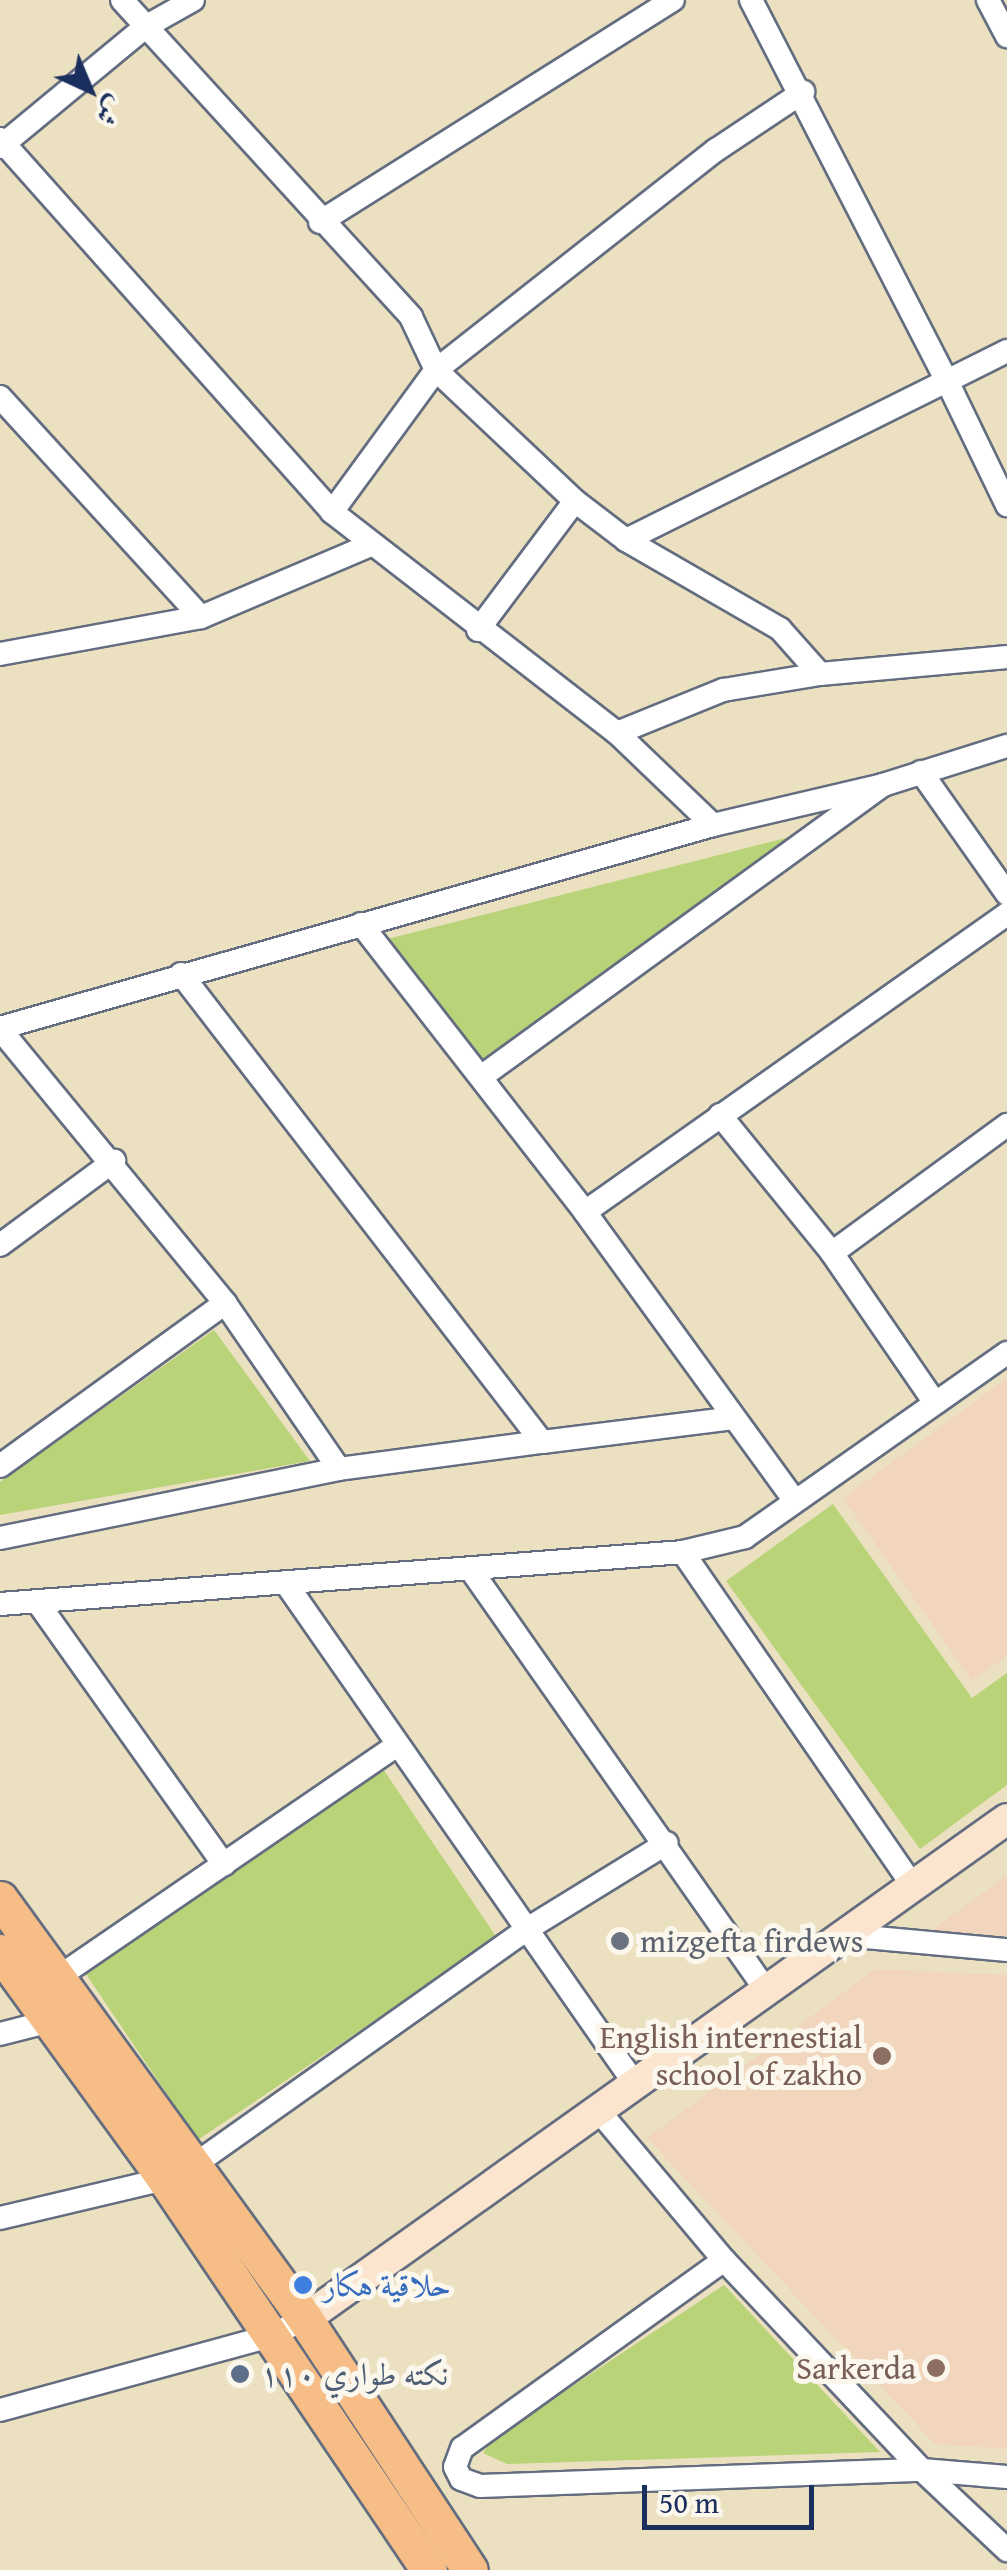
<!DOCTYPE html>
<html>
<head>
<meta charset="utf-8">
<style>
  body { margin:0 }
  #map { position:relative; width:1007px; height:2570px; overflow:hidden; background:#ebe1c0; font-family:"Gentium Book Plus",Amiri,serif }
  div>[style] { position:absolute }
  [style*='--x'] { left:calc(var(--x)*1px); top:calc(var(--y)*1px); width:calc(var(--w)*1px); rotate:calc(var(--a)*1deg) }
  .built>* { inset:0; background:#f1d5bd }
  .green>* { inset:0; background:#b9d379; transform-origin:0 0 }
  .roads { filter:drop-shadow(2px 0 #646d80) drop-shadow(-2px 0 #646d80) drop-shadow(0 2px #646d80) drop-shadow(0 -2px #646d80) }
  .street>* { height:22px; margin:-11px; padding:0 11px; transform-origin:11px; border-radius:11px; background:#fff }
  .secondary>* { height:30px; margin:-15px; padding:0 15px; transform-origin:15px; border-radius:15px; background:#fbe5cf }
  .primary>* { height:35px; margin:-17.5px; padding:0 17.5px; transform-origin:17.5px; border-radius:17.5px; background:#f6be86 }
  .dots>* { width:28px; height:28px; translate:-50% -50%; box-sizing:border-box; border:5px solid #fbf7ec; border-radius:50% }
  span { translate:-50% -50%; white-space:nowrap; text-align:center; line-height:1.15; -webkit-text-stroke:10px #fbf7ec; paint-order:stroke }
  .worship-label { font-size:32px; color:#5b616d }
  .left { translate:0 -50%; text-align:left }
  .education-label { font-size:32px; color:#785e54 }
  .right { translate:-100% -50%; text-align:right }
  .shop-label { font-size:32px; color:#366cbe }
  .service-label { font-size:32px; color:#4e5e75 }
  .north { position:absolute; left:40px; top:40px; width:100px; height:100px; -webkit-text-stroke:8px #fbf7ec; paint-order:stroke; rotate:136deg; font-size:28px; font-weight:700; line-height:40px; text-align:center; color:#1b2f5e }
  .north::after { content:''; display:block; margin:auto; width:35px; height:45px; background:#1b2f5e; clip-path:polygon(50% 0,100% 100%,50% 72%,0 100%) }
  .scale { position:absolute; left:642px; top:2485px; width:172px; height:45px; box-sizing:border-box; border:5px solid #1b2f5e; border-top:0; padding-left:12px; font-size:30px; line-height:35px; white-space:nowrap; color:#1b2f5e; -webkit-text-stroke:8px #fbf7ec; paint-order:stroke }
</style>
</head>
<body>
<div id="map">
  <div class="built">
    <i style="clip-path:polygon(1007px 1378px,1007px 1656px,972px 1681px,843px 1498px)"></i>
    <i style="clip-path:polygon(1007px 1875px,1007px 1936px,929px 1932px)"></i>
    <i style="clip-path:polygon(875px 1969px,1007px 1975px,1007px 2449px,935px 2444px,647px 2138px)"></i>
  </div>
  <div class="green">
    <i style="clip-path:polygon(798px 835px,479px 1062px,387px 939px)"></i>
    <i style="clip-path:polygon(214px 1330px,310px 1461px,0 1515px,0 1482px)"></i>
    <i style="clip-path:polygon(833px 1504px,972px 1698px,1007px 1673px,1007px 1785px,920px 1849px,726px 1581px)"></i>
    <i style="left:383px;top:1769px;width:204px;height:361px;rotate:56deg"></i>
    <i style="clip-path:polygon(724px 2285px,880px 2452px,507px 2464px,483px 2453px,493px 2439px)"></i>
  </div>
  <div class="roads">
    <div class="street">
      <i style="--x:122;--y:0;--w:429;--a:47.6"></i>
      <i style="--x:411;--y:317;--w:59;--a:64.7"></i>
      <i style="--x:436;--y:370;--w:191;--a:43.3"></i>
      <i style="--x:575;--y:501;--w:64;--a:37.4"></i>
      <i style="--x:626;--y:540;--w:178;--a:30"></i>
      <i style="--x:780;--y:629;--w:60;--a:48.4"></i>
      <i style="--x:820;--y:674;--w:98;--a:170.6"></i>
      <i style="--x:723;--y:690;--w:114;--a:157.9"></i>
      <i style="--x:751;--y:0;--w:428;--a:62.8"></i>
      <i style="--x:947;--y:381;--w:67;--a:-26.6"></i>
      <i style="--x:988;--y:0;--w:41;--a:62.2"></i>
      <i style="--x:0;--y:139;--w:499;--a:48.3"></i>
      <i style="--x:332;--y:512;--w:361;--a:37.8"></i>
      <i style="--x:617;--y:733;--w:133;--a:43.8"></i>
      <i style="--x:0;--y:147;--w:188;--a:-39.6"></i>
      <i style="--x:145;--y:27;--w:55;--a:-29.4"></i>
      <i style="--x:320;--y:222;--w:417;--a:-32.2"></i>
      <i style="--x:0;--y:397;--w:298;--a:47.6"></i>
      <i style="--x:332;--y:512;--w:176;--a:-53.8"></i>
      <i style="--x:436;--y:370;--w:356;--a:-38.2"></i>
      <i style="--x:716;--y:150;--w:105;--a:-33.7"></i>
      <i style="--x:626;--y:540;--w:358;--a:-26.4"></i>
      <i style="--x:947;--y:381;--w:138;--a:64.2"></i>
      <i style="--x:478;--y:630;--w:161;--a:-53.1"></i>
      <i style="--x:0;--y:654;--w:204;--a:-10.4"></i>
      <i style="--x:201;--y:617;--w:185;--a:-23"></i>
      <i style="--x:820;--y:674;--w:188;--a:-5.2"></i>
      <i style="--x:921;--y:772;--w:149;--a:54.8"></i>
      <i style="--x:361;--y:924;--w:365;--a:52.1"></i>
      <i style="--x:585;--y:1212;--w:356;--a:54"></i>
      <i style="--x:181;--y:974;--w:591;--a:52.35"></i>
      <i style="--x:542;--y:1442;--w:193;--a:-7.1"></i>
      <i style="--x:0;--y:1028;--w:741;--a:-15.89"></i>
      <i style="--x:713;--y:825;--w:175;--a:-13.2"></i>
      <i style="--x:0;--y:1029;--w:355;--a:50.6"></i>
      <i style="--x:225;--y:1303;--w:201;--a:55.5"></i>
      <i style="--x:481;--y:1077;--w:497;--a:-36"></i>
      <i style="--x:883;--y:785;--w:130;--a:-17.5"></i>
      <i style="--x:720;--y:1115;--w:178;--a:50.9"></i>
      <i style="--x:832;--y:1253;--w:182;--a:55.5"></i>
      <i style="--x:585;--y:1212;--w:517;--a:-35.23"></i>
      <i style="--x:0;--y:1245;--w:142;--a:-36.4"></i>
      <i style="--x:832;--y:1253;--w:217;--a:-36.2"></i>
      <i style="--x:0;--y:1466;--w:278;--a:-35.9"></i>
      <i style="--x:0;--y:1538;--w:346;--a:-11.5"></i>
      <i style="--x:339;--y:1469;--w:205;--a:-7.6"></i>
      <i style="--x:471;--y:1570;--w:513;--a:54.92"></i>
      <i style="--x:285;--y:1582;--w:612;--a:55.12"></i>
      <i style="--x:38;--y:1603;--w:321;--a:54.6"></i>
      <i style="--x:0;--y:1604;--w:685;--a:-4.35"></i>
      <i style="--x:913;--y:1886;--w:406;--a:-124.6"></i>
      <i style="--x:683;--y:1552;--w:64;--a:-13.6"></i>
      <i style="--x:745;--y:1537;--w:320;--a:-35.1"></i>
      <i style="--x:844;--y:1935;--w:164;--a:5.3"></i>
      <i style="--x:57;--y:1978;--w:411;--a:-34.4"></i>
      <i style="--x:0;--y:2034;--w:53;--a:-14.3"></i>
      <i style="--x:598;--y:2110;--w:196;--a:50"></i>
      <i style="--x:724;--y:2260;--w:289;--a:46.7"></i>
      <i style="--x:922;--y:2470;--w:117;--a:43.3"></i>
      <i style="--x:194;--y:2165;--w:408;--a:-35.3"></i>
      <i style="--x:527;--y:1929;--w:164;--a:-31.6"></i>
      <i style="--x:0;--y:2218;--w:170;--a:-13.3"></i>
      <i style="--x:724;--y:2260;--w:322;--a:144.3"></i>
      <i style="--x:462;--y:2448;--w:20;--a:110"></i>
      <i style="--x:455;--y:2467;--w:13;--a:63"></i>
      <i style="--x:461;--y:2479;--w:20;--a:20"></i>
      <i style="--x:480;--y:2486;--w:442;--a:-2.1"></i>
      <i style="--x:922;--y:2470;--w:85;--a:4.7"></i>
      <i style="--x:0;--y:2410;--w:280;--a:-15.3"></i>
      <i style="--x:270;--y:2336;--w:39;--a:-26"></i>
    </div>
    <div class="secondary">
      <i style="--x:305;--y:2319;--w:862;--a:-35.46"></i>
    </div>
    <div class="primary">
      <i style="--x:0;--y:1899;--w:519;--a:54.01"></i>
      <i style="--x:305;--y:2319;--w:300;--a:56.7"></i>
      <i style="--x:0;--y:1952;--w:281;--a:54"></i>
      <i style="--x:165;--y:2179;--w:472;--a:56"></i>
    </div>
  </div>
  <div class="dots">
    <i style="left:620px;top:1941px;background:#6b7280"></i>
    <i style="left:882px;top:2056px;background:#8d6e63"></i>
    <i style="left:303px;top:2285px;background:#3f7fe0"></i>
    <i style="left:936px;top:2368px;background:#8d6e63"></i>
    <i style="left:240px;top:2374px;background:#5c6f8a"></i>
  </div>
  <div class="worship-label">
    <span class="left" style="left:640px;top:1941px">mizgefta firdews</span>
  </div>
  <div class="education-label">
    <span class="right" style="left:862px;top:2056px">English internestial<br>school of zakho</span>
    <span class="right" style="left:916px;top:2368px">Sarkerda</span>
  </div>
  <div class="shop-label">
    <span class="left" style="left:323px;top:2285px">حلاقية هكار</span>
  </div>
  <div class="service-label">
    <span class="left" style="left:260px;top:2374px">نكته طواري ١١٠</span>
  </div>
  <div class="north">ش</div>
  <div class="scale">50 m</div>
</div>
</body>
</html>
